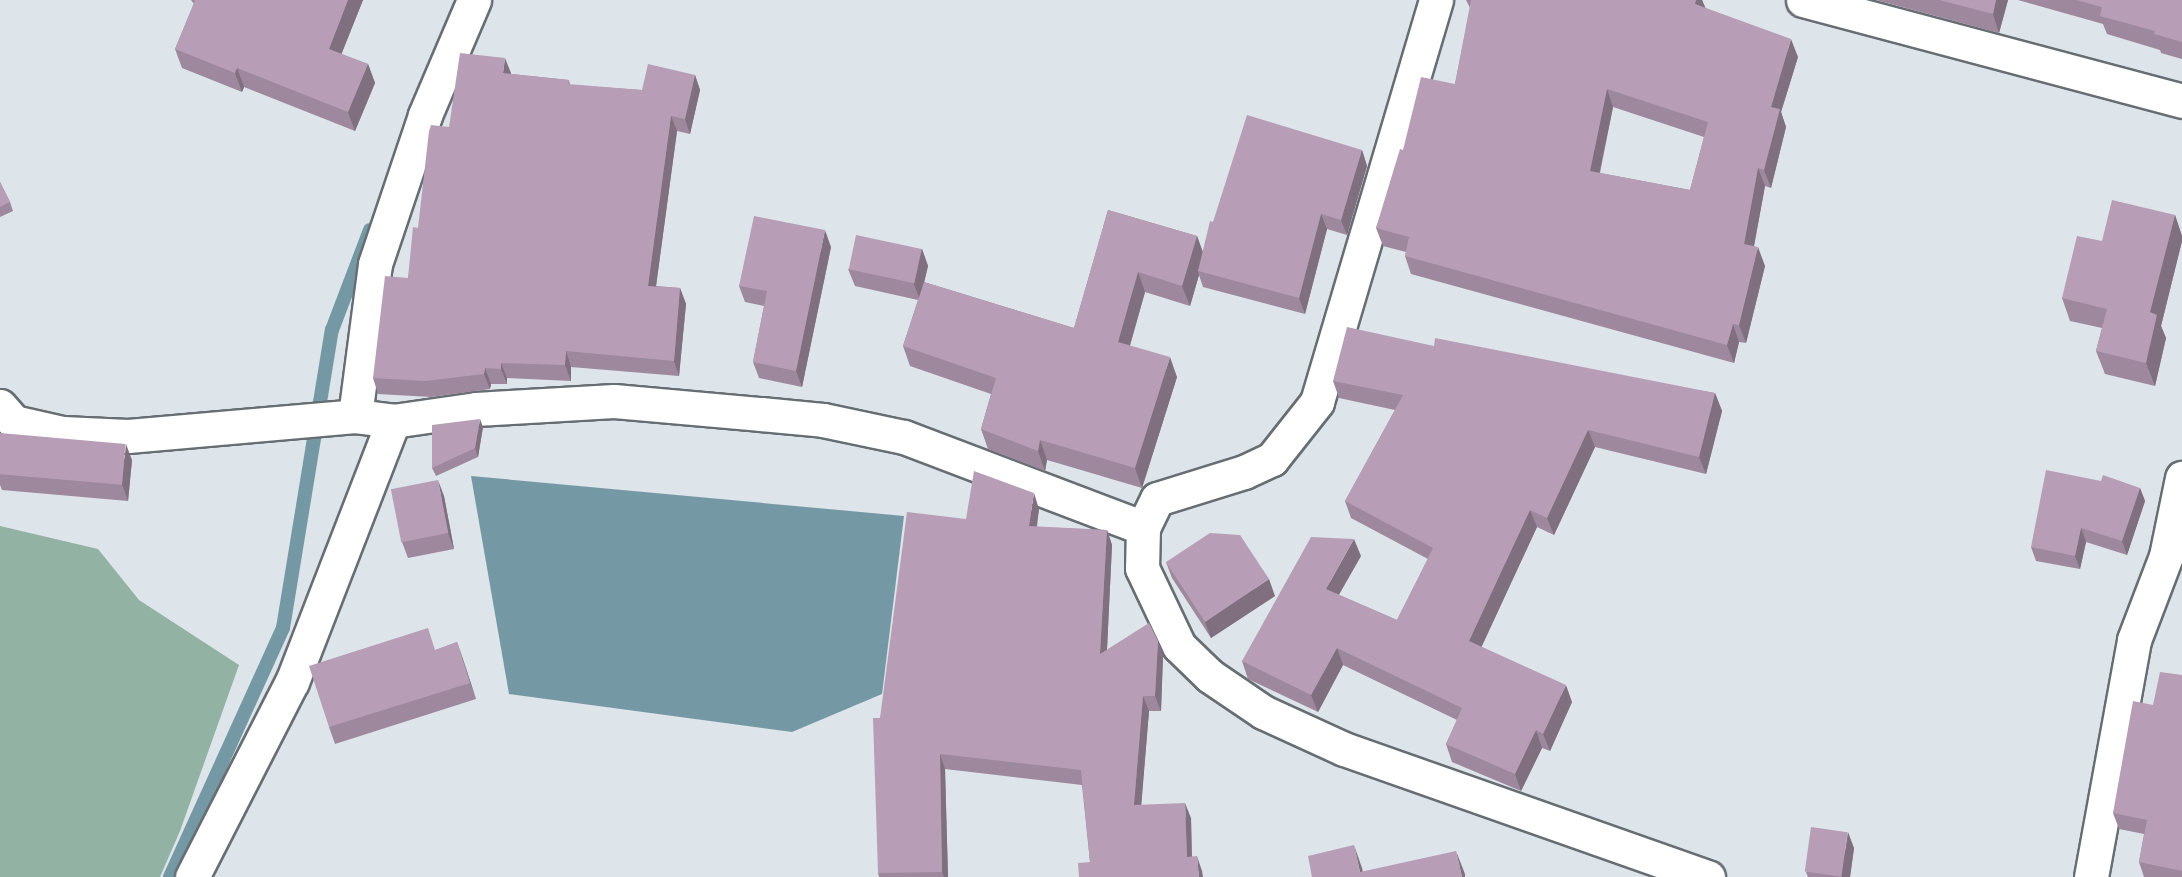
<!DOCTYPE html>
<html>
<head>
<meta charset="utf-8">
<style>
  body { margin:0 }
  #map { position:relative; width:2182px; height:877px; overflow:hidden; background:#dde4ea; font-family:Arial,sans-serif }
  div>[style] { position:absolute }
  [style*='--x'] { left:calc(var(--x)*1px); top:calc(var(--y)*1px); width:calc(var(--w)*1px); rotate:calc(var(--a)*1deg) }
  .forest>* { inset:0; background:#92b3a3 }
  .water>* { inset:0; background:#7599a4 }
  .stream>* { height:14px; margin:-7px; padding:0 7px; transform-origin:7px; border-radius:7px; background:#7599a4 }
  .roads { filter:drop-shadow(2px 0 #676e73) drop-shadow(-2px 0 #676e73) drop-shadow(0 2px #676e73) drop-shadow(0 -2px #676e73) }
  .minor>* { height:33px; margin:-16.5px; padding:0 16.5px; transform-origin:16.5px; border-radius:16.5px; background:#fff }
  .wall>* { inset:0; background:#9d889d }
  .shaded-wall>* { inset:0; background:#806f7f }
  .building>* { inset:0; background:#b79eb6; transform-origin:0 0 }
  span { translate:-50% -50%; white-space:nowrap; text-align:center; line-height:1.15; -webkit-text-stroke:4.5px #dde4ea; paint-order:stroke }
</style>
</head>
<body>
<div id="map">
  <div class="forest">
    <i style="clip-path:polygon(0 526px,98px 549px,139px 600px,239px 665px,180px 831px,160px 877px,0 877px)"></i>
  </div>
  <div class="water">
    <i style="clip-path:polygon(471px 476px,904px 516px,882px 694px,792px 732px,509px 694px)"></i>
  </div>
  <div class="stream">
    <i style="--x:170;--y:877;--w:273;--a:-65.6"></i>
    <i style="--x:283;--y:628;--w:302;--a:-80.7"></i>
    <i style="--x:332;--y:330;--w:107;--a:-69.2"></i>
  </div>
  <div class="roads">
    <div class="minor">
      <i style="--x:1436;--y:0;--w:419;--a:106.5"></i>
      <i style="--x:1317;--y:402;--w:73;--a:128.3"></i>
      <i style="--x:1272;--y:459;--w:31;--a:155"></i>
      <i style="--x:1244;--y:472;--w:91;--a:162.8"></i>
      <i style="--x:1157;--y:499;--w:32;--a:116"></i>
      <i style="--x:1143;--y:528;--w:40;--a:91.4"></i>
      <i style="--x:1142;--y:568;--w:86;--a:64.6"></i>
      <i style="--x:1179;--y:646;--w:43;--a:44.1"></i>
      <i style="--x:1210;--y:676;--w:64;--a:34.2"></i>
      <i style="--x:1263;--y:712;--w:89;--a:24.6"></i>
      <i style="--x:1344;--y:749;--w:386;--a:19.4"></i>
      <i style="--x:1803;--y:0;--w:392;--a:14.9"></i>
      <i style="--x:0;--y:406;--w:21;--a:49"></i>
      <i style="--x:14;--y:422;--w:50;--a:12.7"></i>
      <i style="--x:63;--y:433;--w:65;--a:2.6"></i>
      <i style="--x:128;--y:436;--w:228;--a:-5"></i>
      <i style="--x:355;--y:416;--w:38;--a:7"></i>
      <i style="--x:393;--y:421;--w:84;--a:-8.2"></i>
      <i style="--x:476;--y:409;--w:138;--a:-3.3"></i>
      <i style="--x:614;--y:401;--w:148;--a:5.1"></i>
      <i style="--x:761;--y:414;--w:62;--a:5.5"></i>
      <i style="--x:823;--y:420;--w:83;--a:11.9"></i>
      <i style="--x:904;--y:437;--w:256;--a:20.8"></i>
      <i style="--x:355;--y:416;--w:153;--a:-82.5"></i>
      <i style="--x:375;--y:264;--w:157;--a:-71.4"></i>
      <i style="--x:425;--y:115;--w:125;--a:-66.9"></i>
      <i style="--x:192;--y:877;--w:219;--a:-62.9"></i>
      <i style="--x:292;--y:682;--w:280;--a:-68.8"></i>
      <i style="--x:2091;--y:877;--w:241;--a:-79.7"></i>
      <i style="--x:2134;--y:640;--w:90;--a:-69.1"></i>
      <i style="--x:2166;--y:556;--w:80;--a:-78.4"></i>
    </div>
  </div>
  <div class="wall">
    <i style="clip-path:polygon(191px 0,363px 0,341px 54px,368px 64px,375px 83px,355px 131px,244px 87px,242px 92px,182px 68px,175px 49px,194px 4px)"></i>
    <i style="clip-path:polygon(evenodd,1466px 0,1702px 0,1705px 8px,1798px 57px,1781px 112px,1786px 127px,1771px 188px,1765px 186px,1754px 246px,1765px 266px,1746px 343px,1739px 342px,1734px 363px,1411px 274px,1405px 256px,1406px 252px,1383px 246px,1376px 228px,1403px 150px,1455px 84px,1470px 8px,1466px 0,1613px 107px,1704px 137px,1690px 190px,1600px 173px,1613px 107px)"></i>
    <i style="clip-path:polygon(1876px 0,2008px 0,1999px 33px)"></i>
    <i style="clip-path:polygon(2018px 0,2182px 0,2182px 59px,2161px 53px,2160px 50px,2107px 34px,2103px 24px)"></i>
    <i style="clip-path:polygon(511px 74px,569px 80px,570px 85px,642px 90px,695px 75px,700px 90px,690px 134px,677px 131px,656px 286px,680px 288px,686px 304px,679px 376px,571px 367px,571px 381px,507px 378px,507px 384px,491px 384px,490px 389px,431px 397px,378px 394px,373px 378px,408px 278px,418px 228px,449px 127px)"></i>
    <i style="clip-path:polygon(1362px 150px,1367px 166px,1347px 235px,1327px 229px,1305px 314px,1203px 287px,1199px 275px,1190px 306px,1145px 292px,1130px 346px,1177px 377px,1142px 488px,1047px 460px,1045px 471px,988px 449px,981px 429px,991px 394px,910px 366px,903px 346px,918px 300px,855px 286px,848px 269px,922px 249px,928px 266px,924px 282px,1074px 328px,1108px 210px,1197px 236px,1203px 252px,1213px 222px)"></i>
    <i style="clip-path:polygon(0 182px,10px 202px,13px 211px,0 217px)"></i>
    <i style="clip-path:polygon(2175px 215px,2182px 236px,2182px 241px,2161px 326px,2166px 338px,2155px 386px,2105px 374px,2096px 351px,2102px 328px,2070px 321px,2062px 298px,2102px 241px)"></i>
    <i style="clip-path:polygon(831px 247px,802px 387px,759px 378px,753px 362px,764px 306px,745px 302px,739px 286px)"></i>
    <i style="clip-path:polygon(1434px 346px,1715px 393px,1722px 411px,1706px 474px,1595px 447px,1554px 535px,1537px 527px,1481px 647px,1572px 702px,1550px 751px,1542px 748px,1521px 791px,1452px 762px,1446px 744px,1457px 720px,1343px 665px,1318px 712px,1248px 679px,1242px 661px,1361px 556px,1339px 595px,1397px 620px,1428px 559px,1351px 518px,1345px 501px,1395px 410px,1339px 398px,1333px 381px)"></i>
    <i style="clip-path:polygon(483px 427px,478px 457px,436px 476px,432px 468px)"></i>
    <i style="clip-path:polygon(0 433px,132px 460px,128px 501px,2px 490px,0 485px)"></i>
    <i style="clip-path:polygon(2140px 488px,2145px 501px,2127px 555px,2086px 542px,2080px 569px,2036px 561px,2031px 547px)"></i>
    <i style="clip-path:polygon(444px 496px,454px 549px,408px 558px,402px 542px)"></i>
    <i style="clip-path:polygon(1039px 509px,1037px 527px,1107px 530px,1112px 545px,1107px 650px,1158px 641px,1163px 656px,1161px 711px,1149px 711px,1141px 805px,1191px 818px,1192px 856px,1202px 871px,1090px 862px,1082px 785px,945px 769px,948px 877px,879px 877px,878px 873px,880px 718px,966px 519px)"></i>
    <i style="clip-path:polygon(1166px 562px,1275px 596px,1211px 638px,1172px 578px)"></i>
    <i style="clip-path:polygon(457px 642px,476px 699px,335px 744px,329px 727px,436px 650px)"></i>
    <i style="clip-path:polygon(2182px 675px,2182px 877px,2144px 877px,2139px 862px,2144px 834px,2119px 829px,2113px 813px,2153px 705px)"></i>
    <i style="clip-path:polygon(1854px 848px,1850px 877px,1808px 877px,1806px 872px)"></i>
  </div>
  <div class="shaded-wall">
    <i style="clip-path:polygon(348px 0,363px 0,336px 68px,329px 49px)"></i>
    <i style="clip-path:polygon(1696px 0,1702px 0,1706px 9px,1695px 4px)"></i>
    <i style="clip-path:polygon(1996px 0,2008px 0,1999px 33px,1993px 14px)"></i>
    <i style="clip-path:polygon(1791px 39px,1798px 57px,1781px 112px,1786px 127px,1771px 188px,1764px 170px,1771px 107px)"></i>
    <i style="clip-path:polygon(505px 58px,511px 73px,509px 88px,503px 73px)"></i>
    <i style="clip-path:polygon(368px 64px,375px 83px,355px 131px,348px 112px)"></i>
    <i style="clip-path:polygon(237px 68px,244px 87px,242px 92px,235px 73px)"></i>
    <i style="clip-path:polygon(695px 75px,700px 90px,690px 134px,685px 119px)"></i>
    <i style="clip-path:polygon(1607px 89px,1613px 107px,1596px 189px,1590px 171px)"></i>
    <i style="clip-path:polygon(671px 116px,677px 131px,654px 301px,648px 286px)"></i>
    <i style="clip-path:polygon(1362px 150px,1367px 166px,1347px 235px,1341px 220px)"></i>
    <i style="clip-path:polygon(1758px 168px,1765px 186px,1751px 262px,1744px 244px)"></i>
    <i style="clip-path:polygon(1321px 214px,1327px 229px,1305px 314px,1299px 298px)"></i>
    <i style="clip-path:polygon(2175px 215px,2182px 236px,2182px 241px,2161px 326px,2166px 338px,2155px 386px,2146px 363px,2150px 312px)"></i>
    <i style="clip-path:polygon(825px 230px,831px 247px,802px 387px,796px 371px)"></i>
    <i style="clip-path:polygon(1197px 236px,1204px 256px,1198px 271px,1199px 275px,1190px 306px,1182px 286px)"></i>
    <i style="clip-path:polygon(1758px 247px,1765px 266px,1746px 343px,1739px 325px)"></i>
    <i style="clip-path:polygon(922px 249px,928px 266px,920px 300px,914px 284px)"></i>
    <i style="clip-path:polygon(1138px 272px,1145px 292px,1125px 362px,1118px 342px)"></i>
    <i style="clip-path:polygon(680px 288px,686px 304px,679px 376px,674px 361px)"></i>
    <i style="clip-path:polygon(1733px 324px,1739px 342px,1734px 363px,1727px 345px)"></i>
    <i style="clip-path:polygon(566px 351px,571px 367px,571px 381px,565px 365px)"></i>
    <i style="clip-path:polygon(1170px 357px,1177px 377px,1142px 488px,1135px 468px)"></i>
    <i style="clip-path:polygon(501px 363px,507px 378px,507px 384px,501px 369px)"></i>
    <i style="clip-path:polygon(485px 368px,491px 384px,490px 389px,484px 374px)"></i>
    <i style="clip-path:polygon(1715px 393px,1722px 411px,1706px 474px,1699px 457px)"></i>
    <i style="clip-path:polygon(480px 419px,483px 427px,478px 457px,475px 448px)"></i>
    <i style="clip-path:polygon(1588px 430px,1595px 447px,1554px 535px,1547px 518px)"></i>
    <i style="clip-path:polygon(1040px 440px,1047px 460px,1045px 471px,1038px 451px)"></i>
    <i style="clip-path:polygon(126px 444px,132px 460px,128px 501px,122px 484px)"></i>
    <i style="clip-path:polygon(438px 480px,444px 496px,454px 549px,448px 533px)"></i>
    <i style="clip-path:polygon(2140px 488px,2145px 501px,2127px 555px,2122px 541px)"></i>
    <i style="clip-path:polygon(1034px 493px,1039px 509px,1034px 542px,1029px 526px)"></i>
    <i style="clip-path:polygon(1530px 510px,1537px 527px,1476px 659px,1469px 641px)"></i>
    <i style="clip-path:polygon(2081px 528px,2086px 542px,2080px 569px,2075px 556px)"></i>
    <i style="clip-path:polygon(1107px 530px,1112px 545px,1106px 669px,1100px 654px)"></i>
    <i style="clip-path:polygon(1354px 539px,1361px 556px,1332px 606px,1326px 589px)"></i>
    <i style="clip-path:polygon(1269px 579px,1275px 596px,1211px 638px,1205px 622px)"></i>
    <i style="clip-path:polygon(1158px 641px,1163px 656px,1161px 711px,1155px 696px)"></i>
    <i style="clip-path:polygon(457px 642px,463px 659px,476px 699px,470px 683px)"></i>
    <i style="clip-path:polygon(1337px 648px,1343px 665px,1318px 712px,1311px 695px)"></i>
    <i style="clip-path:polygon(1566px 685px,1572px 702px,1550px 751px,1543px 734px)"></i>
    <i style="clip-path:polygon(1143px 696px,1149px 711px,1140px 821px,1134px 805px)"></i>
    <i style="clip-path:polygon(1536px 730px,1542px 748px,1521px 791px,1515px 774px)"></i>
    <i style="clip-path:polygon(940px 754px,945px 769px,948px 877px,944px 877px,942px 872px)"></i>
    <i style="clip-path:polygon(1185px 803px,1191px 818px,1192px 872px,1187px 857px)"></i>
    <i style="clip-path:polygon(1848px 832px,1854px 848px,1850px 877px,1841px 877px)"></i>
    <i style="clip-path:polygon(1354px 845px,1362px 868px,1364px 877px,1360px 872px)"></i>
    <i style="clip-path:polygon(1456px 851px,1465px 874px,1465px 877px,1462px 877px)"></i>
    <i style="clip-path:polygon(1197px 856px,1202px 871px,1203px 877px,1199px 877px)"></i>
  </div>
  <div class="building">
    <i style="clip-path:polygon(195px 0,348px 0,329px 49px,368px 64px,348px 112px,237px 68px,235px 73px,175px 49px)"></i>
    <i style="clip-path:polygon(evenodd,1471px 0,1696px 0,1695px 4px,1791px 39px,1771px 107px,1780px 109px,1764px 170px,1758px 168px,1744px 244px,1758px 247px,1739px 325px,1733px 324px,1727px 345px,1405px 256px,1409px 237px,1376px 228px,1400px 149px,1403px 150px,1421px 77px,1455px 84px,1471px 0,1607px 89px,1708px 122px,1690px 190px,1590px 171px,1607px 89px)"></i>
    <i style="clip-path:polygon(1939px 0,1996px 0,1993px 14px)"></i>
    <i style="clip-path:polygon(2076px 0,2182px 0,2182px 42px,2154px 34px,2155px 31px,2100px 16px,2102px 7px)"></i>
    <i style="clip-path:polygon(460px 53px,505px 58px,503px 73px,569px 80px,568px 84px,642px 90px,648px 64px,695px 75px,685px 119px,671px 116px,648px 286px,680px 288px,674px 361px,566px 351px,565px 365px,501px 363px,501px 369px,485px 368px,484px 374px,425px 381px,373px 378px,385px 276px,408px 278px,413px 227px,418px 228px,429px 131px,431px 125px,449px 127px)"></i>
    <i style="clip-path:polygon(1247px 115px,1362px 150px,1341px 220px,1321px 214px,1299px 298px,1198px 271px,1210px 221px,1213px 222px)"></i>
    <i style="clip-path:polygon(0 182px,10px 202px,0 207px)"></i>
    <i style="clip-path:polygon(2112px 200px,2175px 215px,2150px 312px,2157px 315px,2146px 363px,2096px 351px,2107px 309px,2062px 298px,2077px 236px,2102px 241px)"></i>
    <i style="clip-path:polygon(1108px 210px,1197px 236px,1182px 286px,1138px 272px,1118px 342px,1170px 357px,1135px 468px,1040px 440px,1038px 451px,981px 429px,996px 378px,903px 346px,924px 282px,1074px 328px)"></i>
    <i style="clip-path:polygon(754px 216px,825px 230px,796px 371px,753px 362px,767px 291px,739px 286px)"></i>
    <i style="left:856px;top:235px;width:67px;height:35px;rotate:12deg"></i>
    <i style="clip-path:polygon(1347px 327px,1434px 346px,1435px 338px,1715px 393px,1699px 457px,1588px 430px,1547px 518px,1530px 510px,1469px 641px,1566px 685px,1543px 734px,1536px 730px,1515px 774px,1446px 744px,1462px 708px,1337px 648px,1311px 695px,1242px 661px,1311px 537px,1354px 539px,1326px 589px,1397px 620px,1433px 548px,1345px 501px,1403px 395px,1333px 381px)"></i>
    <i style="clip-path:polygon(480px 419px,475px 448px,432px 468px,432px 425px)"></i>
    <i style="left:0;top:433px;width:126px;height:41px;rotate:5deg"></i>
    <i style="clip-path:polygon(2046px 470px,2101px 481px,2103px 475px,2140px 488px,2122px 541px,2081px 528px,2075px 556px,2031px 547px)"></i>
    <i style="clip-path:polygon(974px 471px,1034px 493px,1029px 526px,1107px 530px,1100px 654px,1149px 623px,1158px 641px,1155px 696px,1143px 696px,1134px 805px,1185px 803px,1187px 857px,1197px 856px,1199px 877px,1079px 877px,1078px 863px,1090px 862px,1081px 770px,940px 754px,942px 872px,878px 873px,873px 718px,880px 718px,907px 512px,966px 519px)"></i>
    <i style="left:438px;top:480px;width:54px;height:48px;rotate:79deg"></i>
    <i style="clip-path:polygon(1210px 533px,1240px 535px,1269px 579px,1205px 622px,1166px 562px)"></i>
    <i style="clip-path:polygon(428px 628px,435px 650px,457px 642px,470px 683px,329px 727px,309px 666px)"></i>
    <i style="clip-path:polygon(2160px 672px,2182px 675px,2182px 871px,2139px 862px,2147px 820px,2113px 813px,2133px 701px,2153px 705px)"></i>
    <i style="left:1811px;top:827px;width:37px;height:45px;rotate:8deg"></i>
    <i style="clip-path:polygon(1354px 845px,1360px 872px,1456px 851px,1462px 877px,1312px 877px,1308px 856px)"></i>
  </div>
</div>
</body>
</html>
